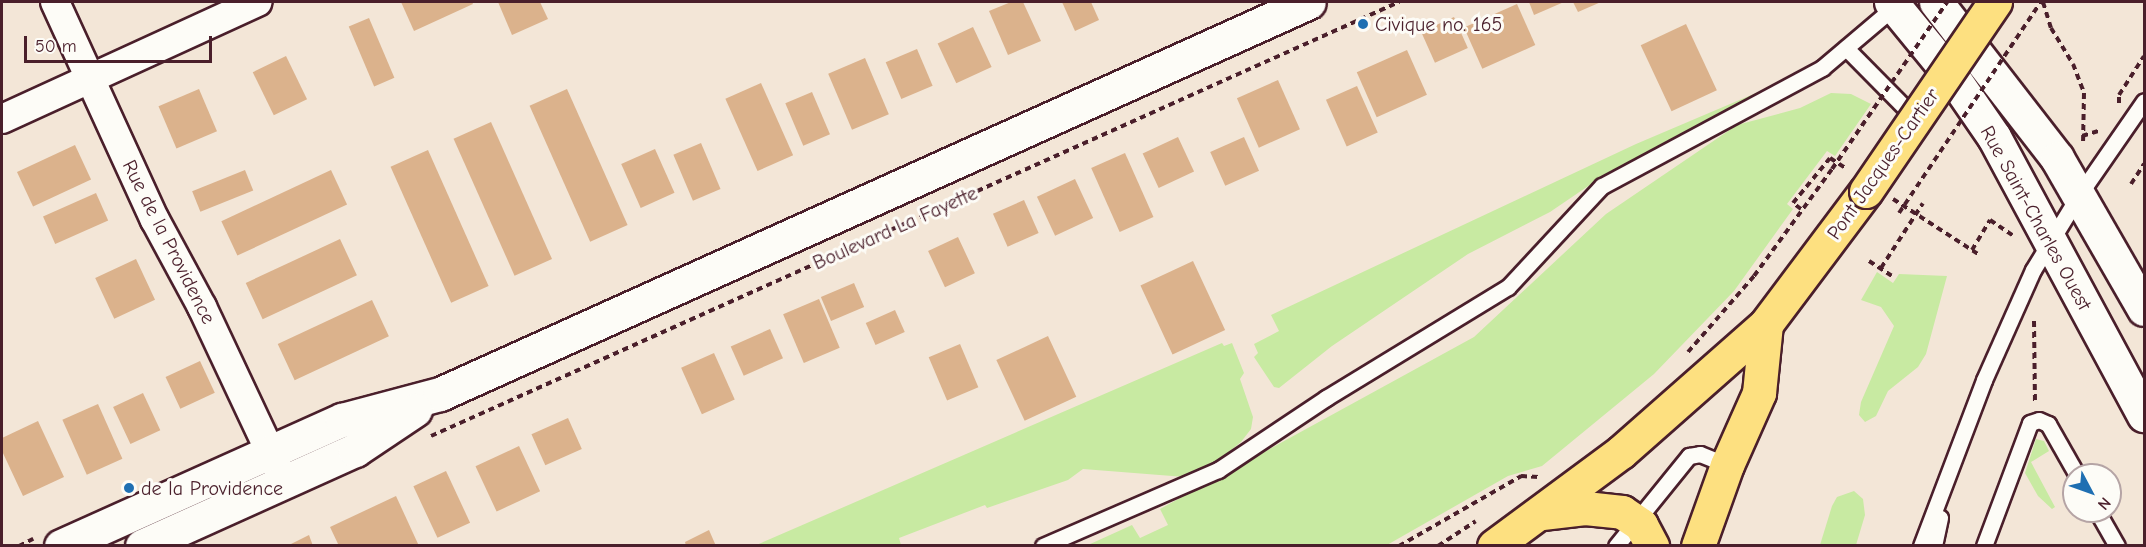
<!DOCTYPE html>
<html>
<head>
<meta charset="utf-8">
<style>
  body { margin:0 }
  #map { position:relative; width:2146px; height:547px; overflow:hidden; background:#f3e6d7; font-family:"Comic Neue",sans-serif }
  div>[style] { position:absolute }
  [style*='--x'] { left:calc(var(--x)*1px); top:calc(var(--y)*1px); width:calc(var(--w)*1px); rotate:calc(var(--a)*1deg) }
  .green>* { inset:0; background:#c8eaa2 }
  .building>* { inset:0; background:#dbb28c; transform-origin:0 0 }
  .path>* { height:4px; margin-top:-2px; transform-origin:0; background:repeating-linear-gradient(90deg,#4a1f2b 0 6px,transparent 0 10.5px) }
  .roads { filter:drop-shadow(2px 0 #4a1f2b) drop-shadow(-2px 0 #4a1f2b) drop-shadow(0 2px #4a1f2b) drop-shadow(0 -2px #4a1f2b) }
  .service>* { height:15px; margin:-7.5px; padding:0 7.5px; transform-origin:7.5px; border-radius:7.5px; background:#fdfcf7 }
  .minor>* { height:28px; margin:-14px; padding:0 14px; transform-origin:14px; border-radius:14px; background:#fdfcf7 }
  .tertiary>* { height:33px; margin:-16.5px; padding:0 16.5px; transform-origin:16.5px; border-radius:16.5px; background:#fdfcf7 }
  .primary>* { height:33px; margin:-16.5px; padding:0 16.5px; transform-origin:16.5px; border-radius:16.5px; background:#fde080 }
  .path-bridge>* { height:4px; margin-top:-2px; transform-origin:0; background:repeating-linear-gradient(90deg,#4a1f2b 0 6px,transparent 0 10.5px) }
  .bridges { filter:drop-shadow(2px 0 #4a1f2b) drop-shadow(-2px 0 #4a1f2b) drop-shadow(0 2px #4a1f2b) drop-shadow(0 -2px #4a1f2b) }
  .primary-bridge>* { height:33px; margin:-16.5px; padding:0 16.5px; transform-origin:16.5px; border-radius:16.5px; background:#fde080 }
  .dots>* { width:16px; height:16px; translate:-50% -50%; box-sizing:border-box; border:3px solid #fdfcf7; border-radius:50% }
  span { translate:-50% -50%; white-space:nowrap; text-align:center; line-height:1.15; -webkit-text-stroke:6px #fdfcf7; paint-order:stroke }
  .poi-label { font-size:20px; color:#4a1f2b }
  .left { translate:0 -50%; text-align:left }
  .street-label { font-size:20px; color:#4a1f2b }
  .frame { position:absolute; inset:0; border:3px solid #4a1f2b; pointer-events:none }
  .north { position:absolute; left:2062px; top:463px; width:60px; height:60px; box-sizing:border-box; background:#fdfcf7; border:2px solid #b5a4a5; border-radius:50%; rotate:131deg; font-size:16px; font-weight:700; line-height:24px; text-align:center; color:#4a1f2b }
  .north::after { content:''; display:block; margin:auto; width:21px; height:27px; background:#1f6fb2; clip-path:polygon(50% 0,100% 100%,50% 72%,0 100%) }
  .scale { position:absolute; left:24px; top:36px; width:188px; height:27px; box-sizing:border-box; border:3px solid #4a1f2b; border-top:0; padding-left:8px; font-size:18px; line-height:21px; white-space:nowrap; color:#4a1f2b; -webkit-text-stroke:4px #fdfcf7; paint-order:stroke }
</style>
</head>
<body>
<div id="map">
  <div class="green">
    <i style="clip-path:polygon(1763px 90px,1600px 178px,1550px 212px,1468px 254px,1332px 346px,1279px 388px,1274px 387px,1254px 357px,1258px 353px,1254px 344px,1279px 331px,1271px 315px,1636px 144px)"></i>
    <i style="clip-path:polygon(1831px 93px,1851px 94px,1871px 104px,1835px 156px,1827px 151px,1787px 204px,1793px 209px,1734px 291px,1654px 374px,1542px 466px,1508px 476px,1387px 545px,1088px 545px,1132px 525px,1140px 538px,1168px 525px,1160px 509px,1474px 337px,1606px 214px,1737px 125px,1800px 108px)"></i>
    <i style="clip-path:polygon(1877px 272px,1893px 283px,1899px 274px,1947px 276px,1926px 354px,1918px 367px,1888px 391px,1876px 416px,1865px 422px,1859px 415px,1861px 402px,1894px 326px,1881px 307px,1861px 300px)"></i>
    <i style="clip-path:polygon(1222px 343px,1224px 346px,1232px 343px,1244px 373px,1240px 379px,1253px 417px,1251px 429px,1241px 442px,1214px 464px,1185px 477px,1083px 469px,1068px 480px,987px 508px,985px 505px,899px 538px,901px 545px,754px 546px)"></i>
    <i style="clip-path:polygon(2036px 439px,2044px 441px,2049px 451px,2031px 462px,2055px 507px,2052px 509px,2038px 496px,2025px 473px)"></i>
    <i style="clip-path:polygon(1854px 491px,1863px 499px,1865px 515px,1856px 545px,1820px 545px,1832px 506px,1837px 497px)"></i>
  </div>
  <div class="building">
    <i style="clip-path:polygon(401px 2px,472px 2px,473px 4px,414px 31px)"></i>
    <i style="clip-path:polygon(498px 2px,540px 2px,548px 19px,512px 35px)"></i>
    <i style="clip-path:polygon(1011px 2px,1023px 2px,1041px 41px,1008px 55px,989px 11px)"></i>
    <i style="clip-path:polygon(1062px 2px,1091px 2px,1099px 20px,1075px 31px)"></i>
    <i style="clip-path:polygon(1529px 2px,1564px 2px,1534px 15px)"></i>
    <i style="clip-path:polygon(1573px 2px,1601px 2px,1578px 12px)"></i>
    <i style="left:1517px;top:4px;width:45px;height:58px;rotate:66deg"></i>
    <i style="left:1454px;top:17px;width:34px;height:36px;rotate:66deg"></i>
    <i style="left:369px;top:18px;width:65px;height:22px;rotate:67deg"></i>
    <i style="left:1686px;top:24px;width:73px;height:50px;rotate:65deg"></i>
    <i style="left:973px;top:27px;width:44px;height:39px;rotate:65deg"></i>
    <i style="left:917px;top:49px;width:40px;height:34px;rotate:67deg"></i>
    <i style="left:1407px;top:50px;width:49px;height:55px;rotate:66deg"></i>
    <i style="left:286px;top:56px;width:48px;height:37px;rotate:64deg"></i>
    <i style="left:865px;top:58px;width:61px;height:40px;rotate:67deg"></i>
    <i style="left:1278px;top:80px;width:54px;height:45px;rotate:66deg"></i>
    <i style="left:761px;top:83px;width:79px;height:39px;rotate:66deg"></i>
    <i style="left:1357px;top:86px;width:51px;height:34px;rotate:66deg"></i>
    <i style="left:199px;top:89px;width:46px;height:44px;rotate:67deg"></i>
    <i style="left:567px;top:89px;width:149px;height:41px;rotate:66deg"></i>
    <i style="left:812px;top:92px;width:46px;height:29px;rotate:67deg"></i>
    <i style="left:491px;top:122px;width:150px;height:41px;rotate:66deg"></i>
    <i style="left:1178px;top:137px;width:38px;height:39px;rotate:65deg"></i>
    <i style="left:1244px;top:137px;width:37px;height:37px;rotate:66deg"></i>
    <i style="left:701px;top:143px;width:50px;height:30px;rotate:67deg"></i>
    <i style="left:75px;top:145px;width:38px;height:64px;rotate:65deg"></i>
    <i style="left:655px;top:149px;width:48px;height:37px;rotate:66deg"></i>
    <i style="left:428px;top:150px;width:149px;height:41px;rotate:66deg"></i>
    <i style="left:1125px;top:153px;width:70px;height:37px;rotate:66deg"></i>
    <i style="left:245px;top:170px;width:22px;height:57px;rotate:68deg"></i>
    <i style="left:331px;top:170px;width:38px;height:121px;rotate:65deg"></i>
    <i style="left:1075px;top:179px;width:43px;height:42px;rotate:65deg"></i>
    <i style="left:96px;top:193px;width:30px;height:58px;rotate:66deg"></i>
    <i style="left:1024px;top:200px;width:36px;height:34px;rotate:66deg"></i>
    <i style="left:958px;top:237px;width:40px;height:33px;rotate:65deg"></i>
    <i style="left:340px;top:239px;width:40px;height:104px;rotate:65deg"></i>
    <i style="left:136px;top:259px;width:45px;height:45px;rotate:65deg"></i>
    <i style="left:1193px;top:261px;width:76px;height:58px;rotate:65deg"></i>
    <i style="left:854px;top:283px;width:26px;height:36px;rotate:67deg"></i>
    <i style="left:819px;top:299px;width:53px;height:39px;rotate:67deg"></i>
    <i style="left:372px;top:300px;width:40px;height:104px;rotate:65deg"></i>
    <i style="left:895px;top:310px;width:24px;height:32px;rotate:66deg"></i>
    <i style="left:770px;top:329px;width:32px;height:43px;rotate:66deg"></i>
    <i style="left:1048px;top:336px;width:67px;height:57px;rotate:65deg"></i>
    <i style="left:960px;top:344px;width:47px;height:34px;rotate:67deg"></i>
    <i style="left:714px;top:353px;width:51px;height:36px;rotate:66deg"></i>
    <i style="left:200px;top:361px;width:35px;height:38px;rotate:65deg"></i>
    <i style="left:143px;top:393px;width:41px;height:33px;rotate:65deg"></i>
    <i style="left:98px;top:404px;width:60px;height:39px;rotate:66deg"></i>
    <i style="left:568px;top:418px;width:34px;height:40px;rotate:66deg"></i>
    <i style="clip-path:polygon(38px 421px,64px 477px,23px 496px,2px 451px,2px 438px)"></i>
    <i style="left:519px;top:446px;width:50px;height:48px;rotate:65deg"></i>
    <i style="left:446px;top:471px;width:57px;height:36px;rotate:65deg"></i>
    <i style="clip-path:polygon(396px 496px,419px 546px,339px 546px,330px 527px)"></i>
    <i style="clip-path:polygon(709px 530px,716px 546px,686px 546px,685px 542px)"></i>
    <i style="clip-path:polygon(309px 535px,313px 546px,287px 546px)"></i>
  </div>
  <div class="path">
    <i style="--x:2043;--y:2;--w:27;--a:73"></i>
    <i style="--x:2051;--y:28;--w:42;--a:58.6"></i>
    <i style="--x:2073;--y:64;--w:31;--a:69"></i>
    <i style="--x:2084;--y:93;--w:51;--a:91.1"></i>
    <i style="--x:2119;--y:103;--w:8;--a:-90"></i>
    <i style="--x:2119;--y:95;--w:46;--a:-57.3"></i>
    <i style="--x:2082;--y:136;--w:17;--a:-17"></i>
    <i style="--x:2131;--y:184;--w:24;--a:-57"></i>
    <i style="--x:1893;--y:199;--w:101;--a:32.9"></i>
    <i style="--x:1801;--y:209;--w:10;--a:-143"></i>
    <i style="--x:1793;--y:203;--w:58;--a:-50.6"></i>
    <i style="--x:1830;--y:158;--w:20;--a:33"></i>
    <i style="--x:1972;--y:250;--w:35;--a:-59"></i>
    <i style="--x:1990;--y:220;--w:27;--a:34"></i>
    <i style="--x:1869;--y:261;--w:27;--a:33"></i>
    <i style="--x:1881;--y:268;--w:77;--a:-57.1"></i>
    <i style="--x:2034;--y:321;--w:81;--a:89.3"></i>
    <i style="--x:1688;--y:352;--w:101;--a:-49"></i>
    <i style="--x:1754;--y:276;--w:132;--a:-53.9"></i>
    <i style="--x:431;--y:436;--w:1061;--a:-24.15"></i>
    <i style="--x:19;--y:546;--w:16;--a:-27"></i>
    <i style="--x:1399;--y:546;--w:141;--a:-29.8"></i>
    <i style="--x:1521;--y:476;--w:18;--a:3"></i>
    <i style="--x:1438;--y:546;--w:45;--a:-33.3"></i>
  </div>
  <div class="roads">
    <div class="service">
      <i style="--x:1846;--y:48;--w:94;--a:45.4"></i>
      <i style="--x:2097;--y:511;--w:40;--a:60.3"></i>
      <i style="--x:1043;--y:546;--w:191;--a:-23.5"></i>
      <i style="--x:1218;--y:470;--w:130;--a:-33.7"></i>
      <i style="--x:1326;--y:398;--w:213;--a:-31.4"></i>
      <i style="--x:1508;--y:287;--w:138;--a:-47.1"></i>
      <i style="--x:1602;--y:186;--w:250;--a:-28.2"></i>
      <i style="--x:1822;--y:68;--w:96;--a:-40.3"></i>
      <i style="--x:1616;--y:546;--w:116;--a:-51"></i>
      <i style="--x:1689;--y:456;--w:11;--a:-10"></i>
      <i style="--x:1700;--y:454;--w:29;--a:22"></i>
      <i style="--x:1921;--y:546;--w:178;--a:-69.2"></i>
      <i style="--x:1984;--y:380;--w:120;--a:-66"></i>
      <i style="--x:2033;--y:270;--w:88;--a:-58.5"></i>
      <i style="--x:2079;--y:195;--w:114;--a:-55.3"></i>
      <i style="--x:1934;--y:546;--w:29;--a:-78"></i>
      <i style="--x:1984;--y:546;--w:131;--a:-69.5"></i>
      <i style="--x:2030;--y:423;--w:9;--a:-18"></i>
      <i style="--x:2039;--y:420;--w:10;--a:24"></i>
      <i style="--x:2048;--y:424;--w:59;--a:60.4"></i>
    </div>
    <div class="minor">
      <i style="--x:55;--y:2;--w:240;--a:65.4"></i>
      <i style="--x:155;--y:220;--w:99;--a:61.6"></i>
      <i style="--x:202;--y:307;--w:183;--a:64.8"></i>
      <i style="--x:2;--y:119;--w:281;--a:-24.6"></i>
    </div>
    <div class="tertiary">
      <i style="--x:1891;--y:2;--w:99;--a:50.7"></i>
      <i style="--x:1954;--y:79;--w:70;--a:55.4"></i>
      <i style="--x:1994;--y:137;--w:316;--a:61.7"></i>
      <i style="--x:1936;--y:2;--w:197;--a:52.2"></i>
      <i style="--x:2057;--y:158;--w:174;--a:60.1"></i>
      <i style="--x:61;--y:546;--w:308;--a:-24.2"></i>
      <i style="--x:342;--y:420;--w:101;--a:-14.9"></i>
      <i style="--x:440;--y:394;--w:953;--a:-24.28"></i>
      <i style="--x:142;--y:546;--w:234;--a:-24.3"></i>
      <i style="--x:355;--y:450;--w:72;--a:-33.7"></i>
    </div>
    <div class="primary">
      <i style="--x:1542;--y:513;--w:43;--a:-6.6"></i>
      <i style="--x:1585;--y:508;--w:37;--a:6"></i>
      <i style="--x:1622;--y:512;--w:23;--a:34"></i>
      <i style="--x:1641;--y:525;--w:24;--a:62"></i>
      <i style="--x:1494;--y:546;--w:158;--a:-36.5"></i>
      <i style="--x:1621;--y:452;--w:193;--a:-41.4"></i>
      <i style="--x:1766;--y:324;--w:166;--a:-53.1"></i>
      <i style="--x:1698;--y:546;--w:86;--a:-70.3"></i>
      <i style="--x:1727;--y:465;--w:79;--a:-66"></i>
      <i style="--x:1759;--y:393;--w:69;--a:-84.2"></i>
    </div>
  </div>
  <div class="path-bridge">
    <i style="--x:1832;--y:169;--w:203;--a:-55.4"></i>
    <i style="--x:1899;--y:213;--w:254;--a:-56.1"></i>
  </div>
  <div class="bridges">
    <div class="primary-bridge">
      <i style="--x:1866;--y:191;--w:229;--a:-55.7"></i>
    </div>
  </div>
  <div class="dots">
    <i style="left:1363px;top:24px;background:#1f6fb2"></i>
    <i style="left:129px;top:488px;background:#1f6fb2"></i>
  </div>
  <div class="poi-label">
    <span class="left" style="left:1375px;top:24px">Civique no. 165</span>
    <span class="left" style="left:141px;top:488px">de la Providence</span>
  </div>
  <div class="street-label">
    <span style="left:1883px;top:164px;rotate:-55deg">Pont Jacques-Cartier</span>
    <span style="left:2036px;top:218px;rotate:61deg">Rue Saint-Charles Ouest</span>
    <span style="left:895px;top:228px;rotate:-24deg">Boulevard La Fayette</span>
    <span style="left:169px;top:242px;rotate:63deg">Rue de la Providence</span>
  </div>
  <div class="frame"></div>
  <div class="north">N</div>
  <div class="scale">50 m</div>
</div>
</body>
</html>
